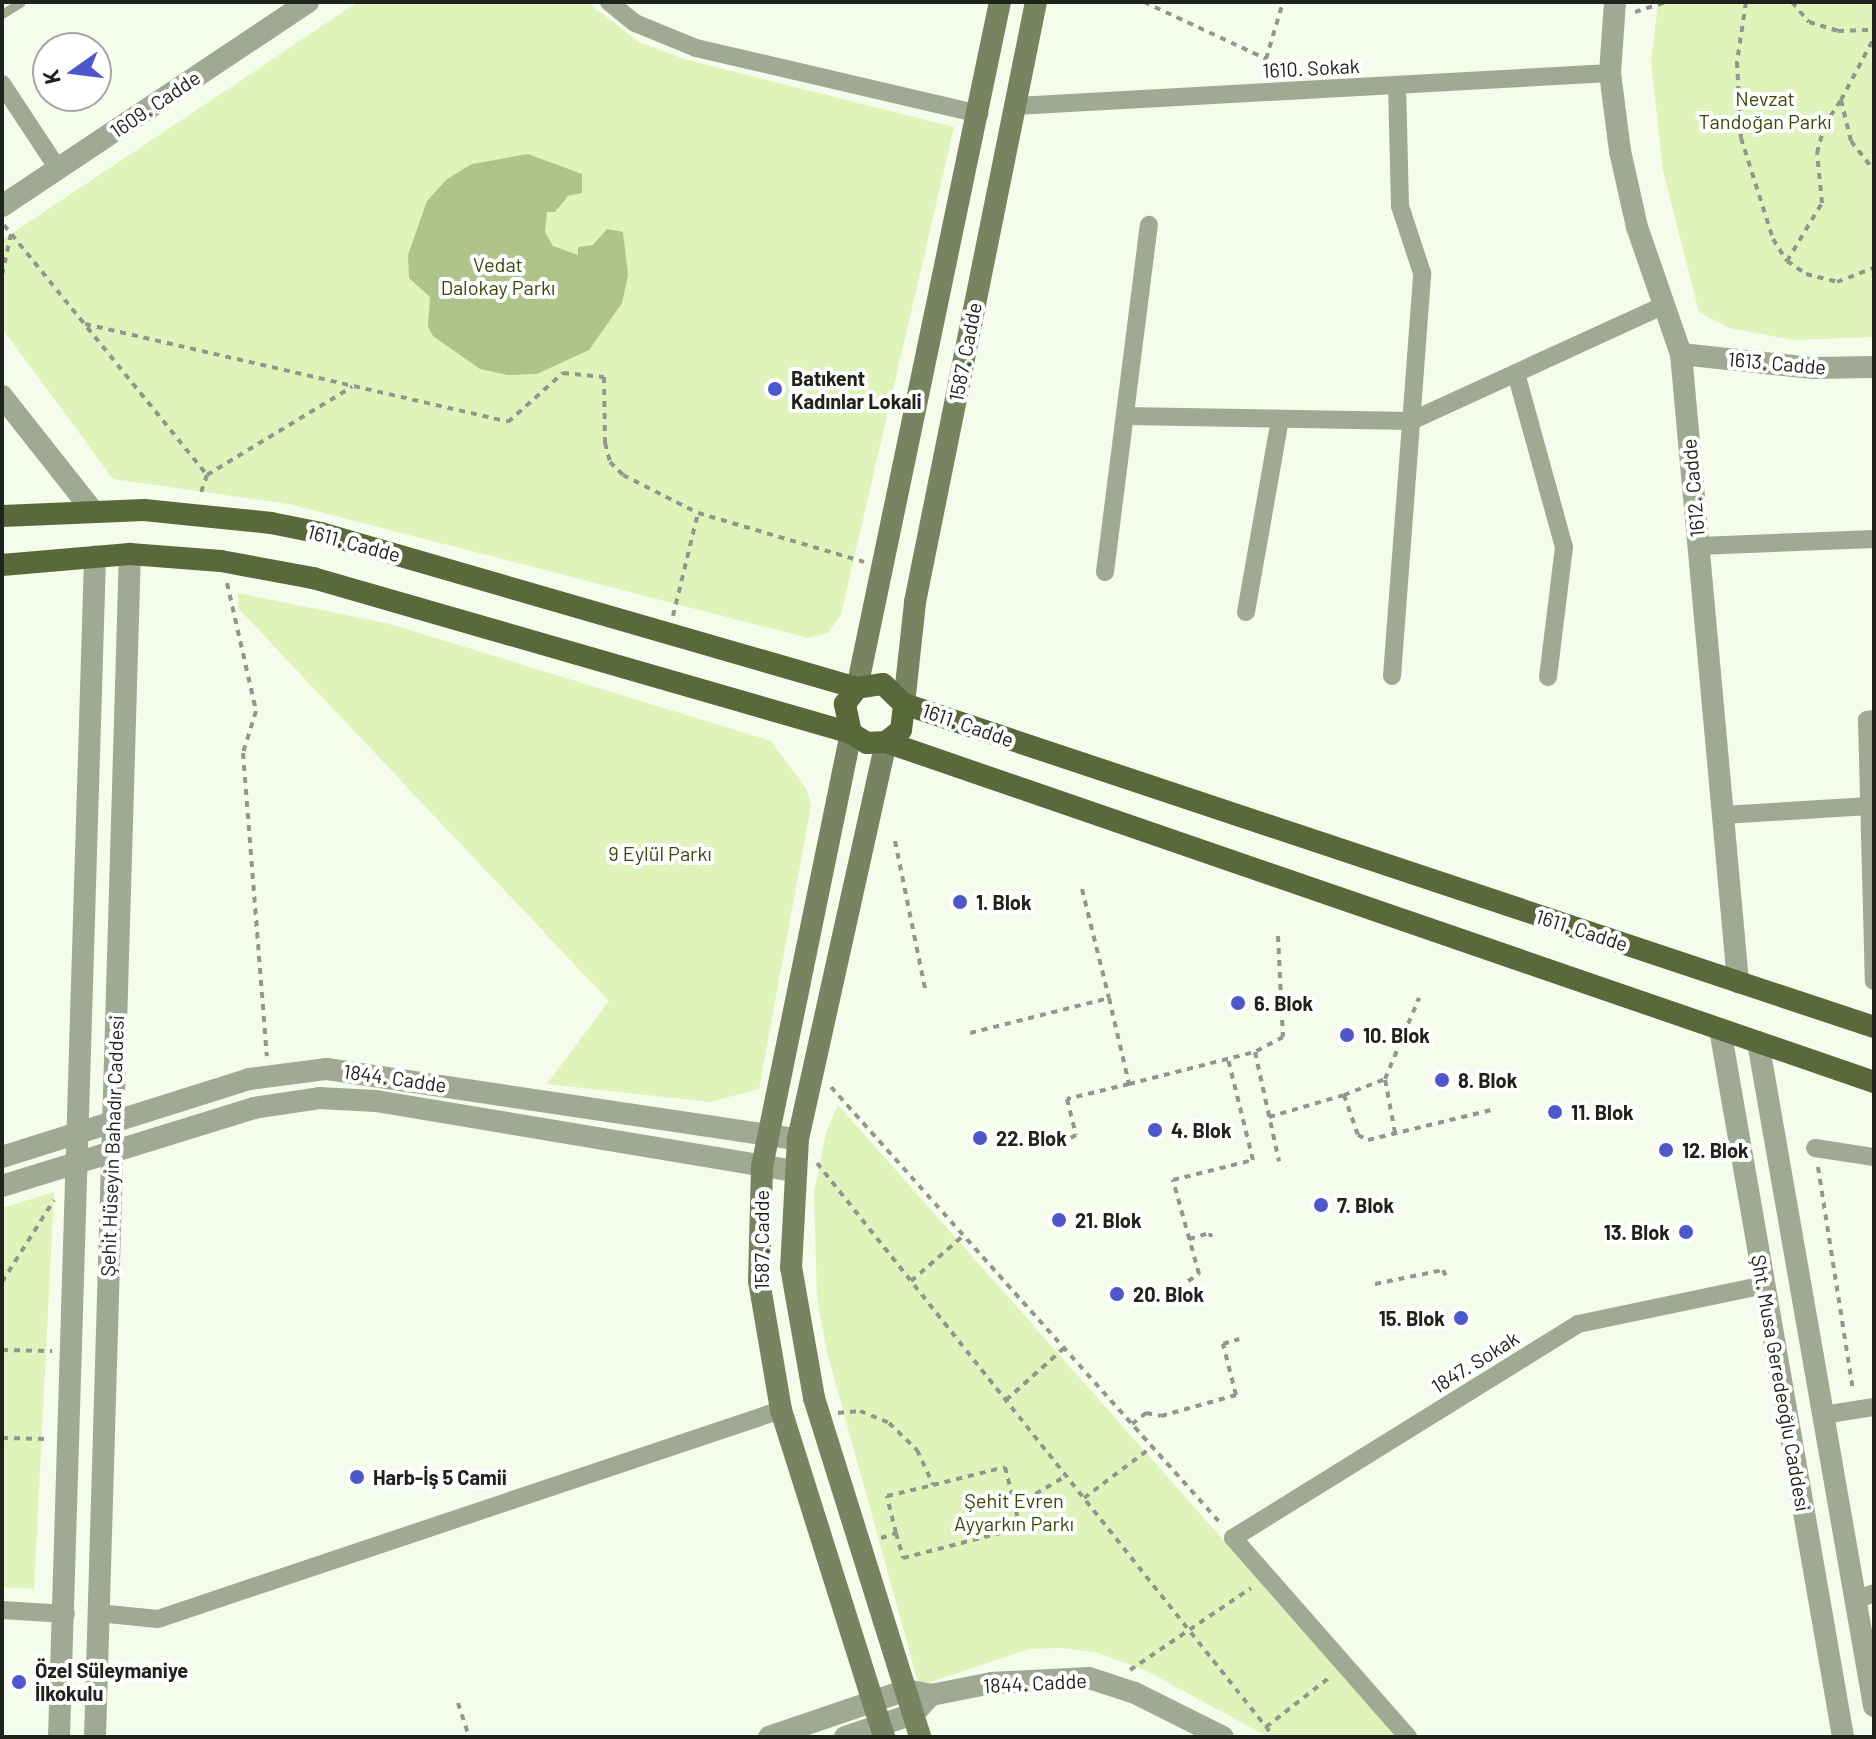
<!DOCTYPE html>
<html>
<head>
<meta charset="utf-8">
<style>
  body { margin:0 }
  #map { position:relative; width:1876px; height:1739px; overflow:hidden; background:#f5fceb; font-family:Barlow,sans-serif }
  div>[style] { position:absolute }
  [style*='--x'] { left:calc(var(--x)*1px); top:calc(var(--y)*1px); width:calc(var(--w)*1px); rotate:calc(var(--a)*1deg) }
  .green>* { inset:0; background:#def4ba }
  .water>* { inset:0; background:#aec48a }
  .path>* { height:4px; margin-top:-2px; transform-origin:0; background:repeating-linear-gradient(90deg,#92978b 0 6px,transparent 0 12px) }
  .service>* { height:9px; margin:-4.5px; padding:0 4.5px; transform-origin:4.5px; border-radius:4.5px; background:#a0aa92 }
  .minor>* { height:18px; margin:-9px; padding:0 9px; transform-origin:9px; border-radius:9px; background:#a0aa92 }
  .tertiary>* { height:22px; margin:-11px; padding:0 11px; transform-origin:11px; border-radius:11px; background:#a0aa92 }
  .secondary>* { height:22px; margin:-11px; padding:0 11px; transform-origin:11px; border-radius:11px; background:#768460 }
  .primary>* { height:22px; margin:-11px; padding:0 11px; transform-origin:11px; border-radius:11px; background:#59693c }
  .dots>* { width:22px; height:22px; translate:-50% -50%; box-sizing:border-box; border:4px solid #fff; border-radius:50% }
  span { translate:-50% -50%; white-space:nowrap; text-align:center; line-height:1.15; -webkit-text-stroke:8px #fff; paint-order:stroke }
  .street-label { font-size:20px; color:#20221c }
  .park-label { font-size:20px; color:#374908 }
  .poi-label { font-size:20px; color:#20221c; font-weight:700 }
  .left { translate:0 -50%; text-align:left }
  .right { translate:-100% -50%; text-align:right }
  .frame { position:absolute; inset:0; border:4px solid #20221c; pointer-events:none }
  .north { position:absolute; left:32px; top:32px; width:80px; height:80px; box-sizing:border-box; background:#fff; border:2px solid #a6a7a4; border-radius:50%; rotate:256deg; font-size:22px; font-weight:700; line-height:32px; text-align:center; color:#20221c }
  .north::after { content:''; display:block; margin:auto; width:28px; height:36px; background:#4e56cc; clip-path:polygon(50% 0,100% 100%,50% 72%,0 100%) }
</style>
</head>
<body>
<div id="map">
  <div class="green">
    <i style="clip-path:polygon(358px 2px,587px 2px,639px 42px,684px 59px,954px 127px,841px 614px,828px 633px,808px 638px,289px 504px,113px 479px,2px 328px,2px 240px)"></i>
    <i style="clip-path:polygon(1658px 2px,1874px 2px,1874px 337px,1794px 340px,1729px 328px,1699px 312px,1663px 171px,1651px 62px)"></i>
    <i style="clip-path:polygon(238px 593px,390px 624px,771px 741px,807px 790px,811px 806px,759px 1089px,710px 1102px,547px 1084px,609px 1001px,238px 608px)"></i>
    <i style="clip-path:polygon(838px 1105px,1398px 1737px,1268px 1737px,1145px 1670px,1095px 1652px,1062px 1648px,1029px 1649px,919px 1686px,827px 1352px,817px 1299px,814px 1193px,826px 1133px)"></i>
    <i style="clip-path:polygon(54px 1192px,34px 1589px,2px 1587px,2px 1208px)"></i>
  </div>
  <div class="water">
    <i style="clip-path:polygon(528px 154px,582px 174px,582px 193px,568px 196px,555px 212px,547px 212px,545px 232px,553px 246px,578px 255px,578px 247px,593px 245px,607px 229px,623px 232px,628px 275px,622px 303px,589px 350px,537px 374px,508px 375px,480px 369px,433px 336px,428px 327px,430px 297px,409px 278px,408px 255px,427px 201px,447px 179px,472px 164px)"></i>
  </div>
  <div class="path">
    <i style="--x:1144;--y:2;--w:135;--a:25"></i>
    <i style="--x:1266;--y:59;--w:59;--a:-73.4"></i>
    <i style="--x:1746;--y:2;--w:61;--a:98.5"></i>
    <i style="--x:1737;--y:62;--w:76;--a:87"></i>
    <i style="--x:1741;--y:138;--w:106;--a:72.4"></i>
    <i style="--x:1773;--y:239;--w:26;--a:58"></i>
    <i style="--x:1787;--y:261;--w:23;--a:34"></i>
    <i style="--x:1806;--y:274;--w:32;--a:14"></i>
    <i style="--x:1837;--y:282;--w:40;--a:-21"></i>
    <i style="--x:1792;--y:2;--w:26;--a:50"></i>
    <i style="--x:1809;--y:22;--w:30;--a:17"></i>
    <i style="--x:1838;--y:31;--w:36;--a:-2"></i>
    <i style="--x:1635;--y:12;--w:33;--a:-18"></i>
    <i style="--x:1841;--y:100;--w:70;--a:-62"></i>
    <i style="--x:4;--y:225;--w:322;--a:50.9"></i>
    <i style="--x:207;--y:475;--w:21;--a:109"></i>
    <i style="--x:1787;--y:261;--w:68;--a:-58.9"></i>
    <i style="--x:1822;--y:203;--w:50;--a:-95.7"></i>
    <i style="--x:1817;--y:153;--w:28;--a:-75"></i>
    <i style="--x:1824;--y:126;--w:31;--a:-57"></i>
    <i style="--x:1841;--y:100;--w:42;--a:76.3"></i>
    <i style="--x:1851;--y:141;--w:37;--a:52"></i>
    <i style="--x:2;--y:275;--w:42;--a:-77.6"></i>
    <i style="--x:85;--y:324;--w:434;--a:13"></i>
    <i style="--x:508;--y:422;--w:74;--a:-41.7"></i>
    <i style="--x:563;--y:373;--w:41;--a:5.6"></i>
    <i style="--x:604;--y:377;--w:66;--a:89.1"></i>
    <i style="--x:605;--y:443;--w:20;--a:75"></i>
    <i style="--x:610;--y:462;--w:18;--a:45"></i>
    <i style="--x:623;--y:475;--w:84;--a:26.9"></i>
    <i style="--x:698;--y:513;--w:173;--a:16.4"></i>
    <i style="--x:207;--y:475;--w:170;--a:-31.3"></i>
    <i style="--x:227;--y:583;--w:131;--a:77.2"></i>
    <i style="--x:256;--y:711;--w:44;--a:107.2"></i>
    <i style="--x:243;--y:753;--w:304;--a:85.5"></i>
    <i style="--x:673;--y:616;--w:106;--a:-76.4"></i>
    <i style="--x:895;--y:841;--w:151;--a:78.5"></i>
    <i style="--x:1082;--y:889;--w:112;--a:76.1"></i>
    <i style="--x:1278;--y:936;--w:101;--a:87.2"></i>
    <i style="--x:1283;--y:1037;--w:32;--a:152"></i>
    <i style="--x:1255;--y:1052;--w:112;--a:77.6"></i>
    <i style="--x:970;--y:1033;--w:143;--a:-14.1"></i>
    <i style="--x:1109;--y:998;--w:88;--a:76.9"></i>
    <i style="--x:1129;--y:1084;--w:64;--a:166.4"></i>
    <i style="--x:1067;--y:1099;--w:37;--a:76"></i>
    <i style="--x:1076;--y:1135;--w:13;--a:151"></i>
    <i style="--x:1129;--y:1084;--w:130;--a:-14.3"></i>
    <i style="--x:831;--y:1087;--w:587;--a:48.24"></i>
    <i style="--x:1344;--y:1095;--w:44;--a:-21.3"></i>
    <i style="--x:1269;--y:1117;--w:78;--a:-16.3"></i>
    <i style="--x:1344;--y:1095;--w:42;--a:70.7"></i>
    <i style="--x:1358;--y:1135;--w:11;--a:27"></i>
    <i style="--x:1368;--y:1140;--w:131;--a:-13.7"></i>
    <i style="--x:1395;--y:1133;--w:55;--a:-100.5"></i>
    <i style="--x:1385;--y:1079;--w:88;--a:-67.2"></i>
    <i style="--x:817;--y:1163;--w:734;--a:51.47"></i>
    <i style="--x:1818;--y:1167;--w:227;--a:81.1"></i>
    <i style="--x:1189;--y:1239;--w:22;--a:-16"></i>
    <i style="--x:1210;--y:1233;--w:4;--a:76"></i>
    <i style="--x:911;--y:1281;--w:69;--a:-40.9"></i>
    <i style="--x:1188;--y:1281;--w:13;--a:-32"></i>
    <i style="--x:1199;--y:1274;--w:98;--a:-105.5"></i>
    <i style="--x:1173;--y:1180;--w:82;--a:-14"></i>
    <i style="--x:1253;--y:1160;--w:104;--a:-103.9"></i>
    <i style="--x:2;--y:1282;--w:97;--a:-57.6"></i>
    <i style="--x:1375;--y:1284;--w:69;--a:-11.6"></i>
    <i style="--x:1443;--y:1270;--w:10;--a:66"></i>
    <i style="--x:2;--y:1350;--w:50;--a:1.1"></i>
    <i style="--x:1006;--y:1400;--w:78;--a:-41.9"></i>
    <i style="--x:838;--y:1413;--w:22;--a:-5"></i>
    <i style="--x:860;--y:1411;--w:31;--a:22"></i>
    <i style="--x:889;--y:1423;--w:39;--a:44"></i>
    <i style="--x:917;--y:1450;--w:38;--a:65"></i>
    <i style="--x:933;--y:1485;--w:74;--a:-14"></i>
    <i style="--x:1005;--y:1467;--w:40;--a:75.6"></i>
    <i style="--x:1132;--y:1424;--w:18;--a:-38"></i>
    <i style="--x:1146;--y:1413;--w:15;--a:11"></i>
    <i style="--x:1161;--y:1416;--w:78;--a:-15.6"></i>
    <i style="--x:1236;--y:1395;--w:53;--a:-104.3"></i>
    <i style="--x:1223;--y:1344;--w:17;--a:-17"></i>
    <i style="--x:2;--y:1438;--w:46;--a:1.2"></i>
    <i style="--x:1084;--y:1498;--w:85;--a:-36.9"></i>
    <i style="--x:896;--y:1533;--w:38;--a:-104"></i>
    <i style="--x:887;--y:1496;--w:47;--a:-13.4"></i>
    <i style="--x:881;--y:1538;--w:16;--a:-18"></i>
    <i style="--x:896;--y:1533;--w:26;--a:74"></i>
    <i style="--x:903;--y:1558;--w:121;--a:-14.4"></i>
    <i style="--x:1020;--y:1528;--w:23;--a:-103"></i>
    <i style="--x:1015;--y:1506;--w:59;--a:-30.5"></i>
    <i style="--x:1130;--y:1670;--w:146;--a:-34.1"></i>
    <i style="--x:458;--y:1703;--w:36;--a:72"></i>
    <i style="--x:1266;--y:1727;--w:81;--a:-38"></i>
  </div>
  <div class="service">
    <i style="--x:2;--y:14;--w:22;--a:-32"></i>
  </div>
  <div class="minor">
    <i style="--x:609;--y:2;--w:33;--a:39"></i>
    <i style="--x:635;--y:23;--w:66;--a:22.3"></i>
    <i style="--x:696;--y:48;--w:291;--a:13.1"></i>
    <i style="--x:2;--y:84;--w:102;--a:56.6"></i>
    <i style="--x:1015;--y:106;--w:596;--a:-3.17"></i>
    <i style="--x:1516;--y:373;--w:180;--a:74.6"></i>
    <i style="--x:1564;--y:547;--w:131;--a:97"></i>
    <i style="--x:1125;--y:416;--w:286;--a:1"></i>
    <i style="--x:1411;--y:421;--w:276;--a:-24.6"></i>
    <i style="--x:1698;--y:546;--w:176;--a:-2.3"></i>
    <i style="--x:1105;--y:572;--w:350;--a:-82.8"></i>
    <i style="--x:1246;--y:612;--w:196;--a:-80"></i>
    <i style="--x:1392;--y:676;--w:404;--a:-85.7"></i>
    <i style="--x:1422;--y:273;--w:71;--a:-108.2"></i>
    <i style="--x:1400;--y:206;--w:121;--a:-91.4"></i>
    <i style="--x:1874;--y:719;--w:7;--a:172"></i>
    <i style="--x:1867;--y:720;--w:261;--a:88.5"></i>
    <i style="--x:1723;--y:815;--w:146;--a:-3.5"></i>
    <i style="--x:1815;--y:1148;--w:60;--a:8.7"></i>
    <i style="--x:1823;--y:1415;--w:52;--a:-8.9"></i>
    <i style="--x:1856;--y:1600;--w:19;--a:-21"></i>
    <i style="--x:2;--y:1610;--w:64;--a:3.6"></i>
    <i style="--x:98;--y:1613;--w:60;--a:5.7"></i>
    <i style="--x:158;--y:1619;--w:657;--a:-18.55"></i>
    <i style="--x:1408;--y:1737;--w:265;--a:-131.3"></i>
    <i style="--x:1233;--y:1538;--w:406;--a:-31.8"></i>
    <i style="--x:1578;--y:1324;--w:190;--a:-11.8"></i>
  </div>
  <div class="tertiary">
    <i style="--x:1615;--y:2;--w:71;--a:94"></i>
    <i style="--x:1610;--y:73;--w:79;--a:82.7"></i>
    <i style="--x:1620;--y:151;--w:78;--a:77.4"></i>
    <i style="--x:1637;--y:227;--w:134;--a:70.9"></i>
    <i style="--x:1681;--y:354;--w:631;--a:84.81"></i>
    <i style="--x:2;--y:206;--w:368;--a:-33.7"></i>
    <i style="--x:1681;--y:354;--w:133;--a:6.1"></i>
    <i style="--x:1813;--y:368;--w:61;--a:-0.9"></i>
    <i style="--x:2;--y:396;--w:145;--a:51.7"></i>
    <i style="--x:1720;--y:1029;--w:719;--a:80.14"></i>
    <i style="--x:1758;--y:1042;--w:674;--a:80.09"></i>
    <i style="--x:2;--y:1157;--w:259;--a:-17.5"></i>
    <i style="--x:249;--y:1079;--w:79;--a:-7.3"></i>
    <i style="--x:327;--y:1069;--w:476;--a:8.5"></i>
    <i style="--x:2;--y:1186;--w:264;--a:-17.2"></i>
    <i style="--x:254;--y:1108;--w:66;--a:-8.7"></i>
    <i style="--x:319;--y:1098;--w:57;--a:3"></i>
    <i style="--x:376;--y:1101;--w:423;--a:9.5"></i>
    <i style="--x:931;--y:1695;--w:62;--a:-11.1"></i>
    <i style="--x:992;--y:1683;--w:97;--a:-3"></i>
    <i style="--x:1089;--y:1678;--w:48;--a:18.1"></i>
    <i style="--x:1135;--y:1693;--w:98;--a:26.6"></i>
    <i style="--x:59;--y:1737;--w:1181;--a:-88.25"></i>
    <i style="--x:95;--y:1737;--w:1184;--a:-88.31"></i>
    <i style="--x:769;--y:1737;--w:145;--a:-18.9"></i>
    <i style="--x:906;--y:1690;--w:25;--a:11"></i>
    <i style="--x:931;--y:1695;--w:26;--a:133"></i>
    <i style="--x:913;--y:1714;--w:72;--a:161.3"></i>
  </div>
  <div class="secondary">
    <i style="--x:857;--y:688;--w:701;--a:-78.23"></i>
    <i style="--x:904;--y:704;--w:103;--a:-83.8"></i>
    <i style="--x:915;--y:602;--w:612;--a:-78.6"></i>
    <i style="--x:851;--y:733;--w:442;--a:101.6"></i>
    <i style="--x:762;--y:1166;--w:115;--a:91.5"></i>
    <i style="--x:759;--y:1281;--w:131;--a:80.3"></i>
    <i style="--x:781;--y:1410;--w:343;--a:72.5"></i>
    <i style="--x:886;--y:742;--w:407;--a:102.5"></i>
    <i style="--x:798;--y:1139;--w:128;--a:93.1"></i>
    <i style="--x:791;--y:1267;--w:133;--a:80"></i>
    <i style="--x:814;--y:1398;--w:355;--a:72.6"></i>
  </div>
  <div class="primary">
    <i style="--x:2;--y:516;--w:142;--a:-2.4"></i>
    <i style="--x:144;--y:510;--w:128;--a:5.8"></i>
    <i style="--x:271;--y:523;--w:51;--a:11.3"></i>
    <i style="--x:321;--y:533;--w:558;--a:16.13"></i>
    <i style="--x:857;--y:688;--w:26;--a:-9"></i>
    <i style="--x:883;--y:684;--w:29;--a:44"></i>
    <i style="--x:904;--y:704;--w:1022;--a:18.42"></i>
    <i style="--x:2;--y:565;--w:128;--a:-4.9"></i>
    <i style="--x:130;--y:554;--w:91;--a:4.4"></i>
    <i style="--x:221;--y:561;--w:94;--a:10.5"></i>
    <i style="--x:313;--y:578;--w:560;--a:16.07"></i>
    <i style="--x:851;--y:733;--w:19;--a:32"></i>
    <i style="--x:867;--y:743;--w:19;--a:-3"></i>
    <i style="--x:886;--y:742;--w:1045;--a:18.99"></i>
    <i style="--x:851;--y:733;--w:30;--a:-102"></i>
    <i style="--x:845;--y:704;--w:20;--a:-53"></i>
    <i style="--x:886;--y:742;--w:19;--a:-39"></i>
    <i style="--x:901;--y:730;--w:26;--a:-83"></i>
  </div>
  <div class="dots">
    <i style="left:775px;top:389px;background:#4e56cc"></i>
    <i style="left:960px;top:902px;background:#4e56cc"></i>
    <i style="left:1238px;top:1003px;background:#4e56cc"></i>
    <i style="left:1347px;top:1035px;background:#4e56cc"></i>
    <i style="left:1442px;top:1080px;background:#4e56cc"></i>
    <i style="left:1555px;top:1112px;background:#4e56cc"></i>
    <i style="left:1155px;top:1130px;background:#4e56cc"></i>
    <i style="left:980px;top:1138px;background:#4e56cc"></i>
    <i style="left:1666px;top:1150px;background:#4e56cc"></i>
    <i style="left:1321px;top:1205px;background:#4e56cc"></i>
    <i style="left:1059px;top:1220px;background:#4e56cc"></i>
    <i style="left:1686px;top:1232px;background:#4e56cc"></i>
    <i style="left:1117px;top:1294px;background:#4e56cc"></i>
    <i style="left:1461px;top:1318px;background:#4e56cc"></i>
    <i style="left:357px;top:1477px;background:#4e56cc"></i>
    <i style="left:19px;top:1682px;background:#4e56cc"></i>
  </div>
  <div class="street-label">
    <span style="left:1311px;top:68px;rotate:-3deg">1610. Sokak</span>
    <span style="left:155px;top:104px;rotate:-34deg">1609. Cadde</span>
    <span style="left:965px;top:352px;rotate:-79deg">1587. Cadde</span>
    <span style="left:1777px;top:363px;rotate:5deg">1613. Cadde</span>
    <span style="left:1693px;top:488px;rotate:-95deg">1612. Cadde</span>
    <span style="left:354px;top:543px;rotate:15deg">1611. Cadde</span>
    <span style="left:968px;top:725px;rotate:19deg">1611. Cadde</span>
    <span style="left:1582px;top:930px;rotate:18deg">1611. Cadde</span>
    <span style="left:395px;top:1078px;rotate:8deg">1844. Cadde</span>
    <span style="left:112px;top:1146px;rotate:-88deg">Şehit Hüseyin Bahadır Caddesi</span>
    <span style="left:761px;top:1240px;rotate:-90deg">1587. Cadde</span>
    <span style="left:1475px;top:1362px;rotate:-32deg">1847. Sokak</span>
    <span style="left:1781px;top:1383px;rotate:80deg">Şht. Musa Geredeoğlu Caddesi</span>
    <span style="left:1035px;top:1683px;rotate:-3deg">1844. Cadde</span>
  </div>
  <div class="park-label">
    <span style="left:1765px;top:110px">Nevzat<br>Tandoğan Parkı</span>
    <span style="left:498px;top:276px">Vedat<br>Dalokay Parkı</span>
    <span style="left:660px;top:853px">9 Eylül Parkı</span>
    <span style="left:1014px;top:1512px">Şehit Evren<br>Ayyarkın Parkı</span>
  </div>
  <div class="poi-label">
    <span class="left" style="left:791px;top:390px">Batıkent<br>Kadınlar Lokali</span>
    <span class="left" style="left:976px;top:902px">1. Blok</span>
    <span class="left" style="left:1254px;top:1003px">6. Blok</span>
    <span class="left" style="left:1363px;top:1035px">10. Blok</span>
    <span class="left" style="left:1458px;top:1080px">8. Blok</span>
    <span class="left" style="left:1571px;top:1112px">11. Blok</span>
    <span class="left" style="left:1171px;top:1130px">4. Blok</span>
    <span class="left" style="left:996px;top:1138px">22. Blok</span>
    <span class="left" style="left:1682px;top:1150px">12. Blok</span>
    <span class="left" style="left:1337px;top:1205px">7. Blok</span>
    <span class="left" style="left:1075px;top:1220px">21. Blok</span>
    <span class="right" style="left:1670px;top:1232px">13. Blok</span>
    <span class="left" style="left:1133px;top:1294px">20. Blok</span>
    <span class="right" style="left:1445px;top:1318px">15. Blok</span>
    <span class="left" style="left:373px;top:1477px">Harb-İş 5 Camii</span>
    <span class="left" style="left:35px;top:1682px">Özel Süleymaniye<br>İlkokulu</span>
  </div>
  <div class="frame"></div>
  <div class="north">K</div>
</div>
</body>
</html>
